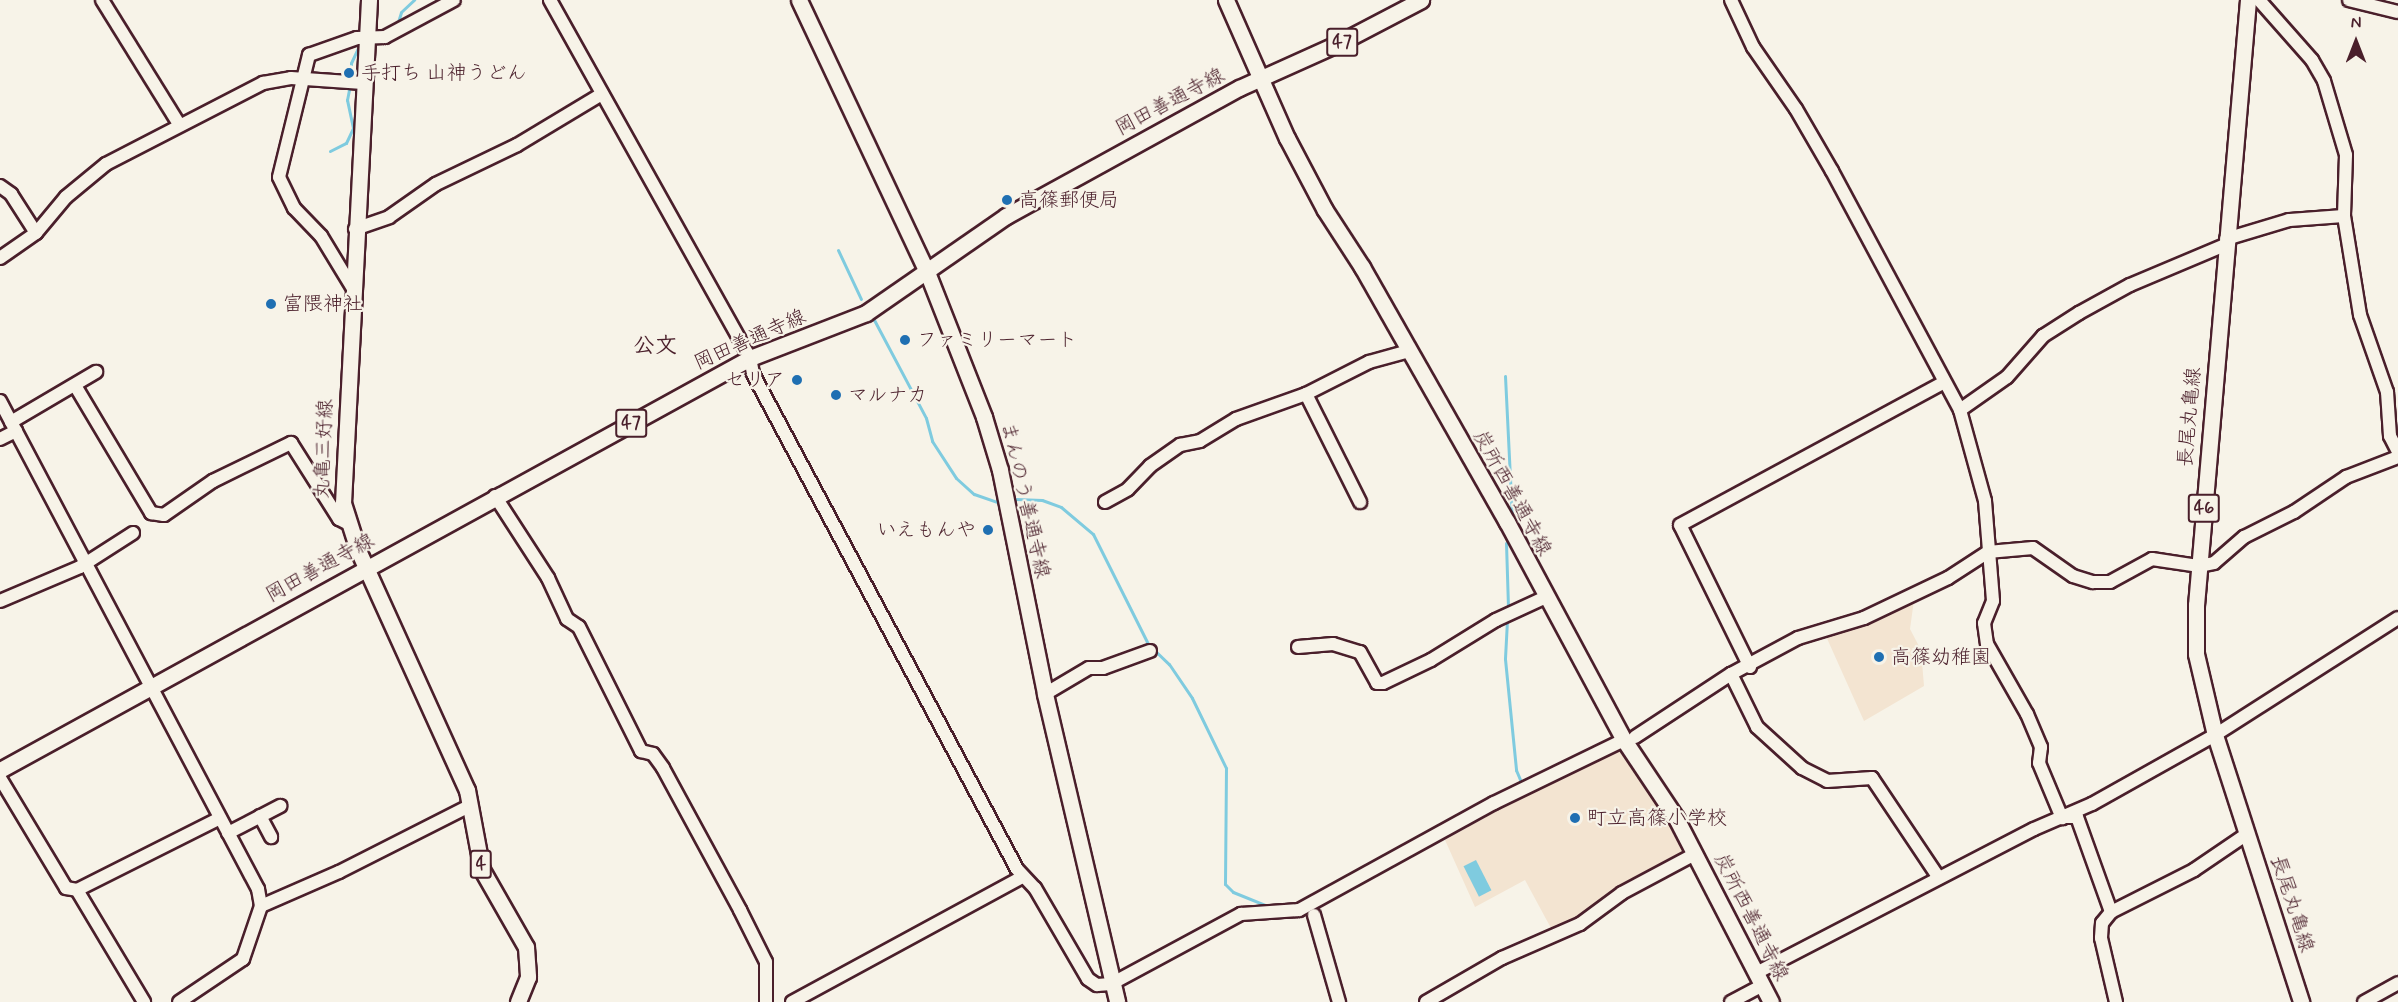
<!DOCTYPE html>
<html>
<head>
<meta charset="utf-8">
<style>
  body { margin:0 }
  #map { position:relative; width:2398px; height:1002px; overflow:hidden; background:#f7f3e8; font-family:Mynerve,"Klee One",sans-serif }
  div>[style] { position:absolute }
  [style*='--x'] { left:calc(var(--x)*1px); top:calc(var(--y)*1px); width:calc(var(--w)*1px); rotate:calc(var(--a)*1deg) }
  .built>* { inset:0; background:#f3e4d1 }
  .water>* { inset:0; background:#7fcbdf; transform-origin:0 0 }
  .stream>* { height:3px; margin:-1.5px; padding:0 1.5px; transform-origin:1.5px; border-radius:1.5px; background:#7fcbdf }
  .roads { filter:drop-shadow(2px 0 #4a1f2b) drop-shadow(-2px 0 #4a1f2b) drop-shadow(0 2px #4a1f2b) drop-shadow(0 -2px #4a1f2b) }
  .minor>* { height:12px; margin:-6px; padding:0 6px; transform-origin:6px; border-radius:6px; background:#f7f3e8 }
  .major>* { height:15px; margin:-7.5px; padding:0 7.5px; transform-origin:7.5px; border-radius:7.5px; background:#f7f3e8 }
  .dots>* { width:16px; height:16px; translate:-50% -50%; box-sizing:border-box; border:3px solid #f7f3e8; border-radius:50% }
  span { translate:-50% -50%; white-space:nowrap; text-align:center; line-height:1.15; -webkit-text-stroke:4.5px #f7f3e8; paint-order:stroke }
  .shield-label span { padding:2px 4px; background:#f7f3e8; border:2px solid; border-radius:4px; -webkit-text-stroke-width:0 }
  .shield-label { font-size:18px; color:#4a1f2b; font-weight:700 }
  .poi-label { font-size:20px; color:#4a1f2b }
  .left { translate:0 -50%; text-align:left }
  .right { translate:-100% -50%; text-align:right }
  .street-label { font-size:20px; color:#4a1f2b }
  .quarter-label { font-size:22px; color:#4a1f2b; font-weight:700 }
  .north { position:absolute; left:2326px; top:12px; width:60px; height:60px; -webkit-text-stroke:4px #f7f3e8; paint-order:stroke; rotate:0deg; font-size:16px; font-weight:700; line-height:24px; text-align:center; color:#4a1f2b }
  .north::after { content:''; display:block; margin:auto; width:21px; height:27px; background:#4a1f2b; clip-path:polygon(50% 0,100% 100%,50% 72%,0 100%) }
</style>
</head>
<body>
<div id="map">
  <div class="built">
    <i style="clip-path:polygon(1914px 600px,1910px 629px,1921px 650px,1924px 686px,1864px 721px,1825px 634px,1879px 618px)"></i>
    <i style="clip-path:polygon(1624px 748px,1689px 855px,1577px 921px,1552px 930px,1525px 880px,1475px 907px,1445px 840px,1524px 796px)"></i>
  </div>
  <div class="water">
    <i style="left:1476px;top:860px;width:34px;height:14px;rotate:63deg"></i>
  </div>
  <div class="stream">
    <i style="--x:398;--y:22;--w:10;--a:-73"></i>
    <i style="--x:401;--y:12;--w:18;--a:-43"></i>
    <i style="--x:351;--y:78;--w:15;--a:-90"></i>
    <i style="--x:351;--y:63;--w:21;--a:-65"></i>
    <i style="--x:330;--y:151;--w:18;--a:-27"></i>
    <i style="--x:346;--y:143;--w:17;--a:-65"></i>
    <i style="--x:353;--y:128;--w:29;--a:-102"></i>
    <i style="--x:347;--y:100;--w:15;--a:-79"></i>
    <i style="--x:838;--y:250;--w:54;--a:64.9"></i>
    <i style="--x:872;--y:316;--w:115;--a:62.1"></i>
    <i style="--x:926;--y:418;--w:24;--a:75"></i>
    <i style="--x:932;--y:441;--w:44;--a:57"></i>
    <i style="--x:956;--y:478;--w:24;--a:42"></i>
    <i style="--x:974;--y:494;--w:24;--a:19"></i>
    <i style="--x:1505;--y:376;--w:142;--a:87.2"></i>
    <i style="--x:1012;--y:499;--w:30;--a:2"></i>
    <i style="--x:1042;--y:500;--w:20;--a:20"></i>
    <i style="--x:1061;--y:507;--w:42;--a:40.2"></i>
    <i style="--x:1093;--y:534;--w:123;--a:63.4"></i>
    <i style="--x:1148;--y:644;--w:29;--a:44"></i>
    <i style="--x:1169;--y:664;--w:41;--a:55.9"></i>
    <i style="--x:1192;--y:698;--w:78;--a:64.1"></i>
    <i style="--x:1226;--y:768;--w:116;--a:90.5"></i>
    <i style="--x:1225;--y:884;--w:11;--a:45"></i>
    <i style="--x:1233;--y:892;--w:37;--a:22"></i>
    <i style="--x:1506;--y:543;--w:63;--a:88.2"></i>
    <i style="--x:1507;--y:620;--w:39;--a:93"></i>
    <i style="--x:1505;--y:659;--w:112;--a:84.3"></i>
    <i style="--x:1516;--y:770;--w:15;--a:67"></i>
  </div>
  <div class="roads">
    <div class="minor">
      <i style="--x:102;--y:0;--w:146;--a:58.2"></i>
      <i style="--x:550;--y:0;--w:410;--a:60.8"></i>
      <i style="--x:750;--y:358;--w:16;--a:79"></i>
      <i style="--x:753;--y:374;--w:561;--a:61.93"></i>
      <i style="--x:1017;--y:869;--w:26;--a:47"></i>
      <i style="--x:1035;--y:888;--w:105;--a:59.8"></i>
      <i style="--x:1088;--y:979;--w:11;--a:34"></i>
      <i style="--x:1097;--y:985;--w:14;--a:-4"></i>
      <i style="--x:1111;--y:984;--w:148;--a:-28.3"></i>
      <i style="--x:1241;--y:914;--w:58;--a:-3.9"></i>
      <i style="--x:1299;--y:910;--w:222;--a:-28.8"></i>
      <i style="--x:1494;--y:803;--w:144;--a:-25.9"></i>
      <i style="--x:1731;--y:0;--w:52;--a:64.9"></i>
      <i style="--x:1753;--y:47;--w:75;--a:55.3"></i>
      <i style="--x:1796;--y:109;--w:72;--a:59.9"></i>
      <i style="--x:1832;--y:171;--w:271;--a:61.8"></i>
      <i style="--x:1960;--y:410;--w:94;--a:74.6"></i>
      <i style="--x:1985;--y:501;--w:100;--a:85.4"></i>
      <i style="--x:1993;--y:601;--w:24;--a:112"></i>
      <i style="--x:1984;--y:623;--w:21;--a:82"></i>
      <i style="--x:1987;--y:644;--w:81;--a:60.3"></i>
      <i style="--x:2027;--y:714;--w:36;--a:67"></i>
      <i style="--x:2041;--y:747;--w:16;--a:97"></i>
      <i style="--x:2039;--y:763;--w:60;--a:67.3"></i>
      <i style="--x:2259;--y:0;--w:80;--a:48.5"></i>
      <i style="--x:2312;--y:60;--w:24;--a:60"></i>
      <i style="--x:2324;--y:81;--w:77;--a:73.4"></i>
      <i style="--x:2346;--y:155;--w:61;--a:91.9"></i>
      <i style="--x:2344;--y:216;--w:100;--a:80.8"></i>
      <i style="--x:2360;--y:315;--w:82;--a:70.7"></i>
      <i style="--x:2387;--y:392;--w:44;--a:86.1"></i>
      <i style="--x:2390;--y:436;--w:18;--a:63"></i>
      <i style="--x:2349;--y:0;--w:50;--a:13.8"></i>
      <i style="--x:0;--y:186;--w:14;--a:36"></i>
      <i style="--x:11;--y:194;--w:46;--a:57.3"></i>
      <i style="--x:355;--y:229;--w:36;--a:-19"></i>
      <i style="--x:389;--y:217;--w:57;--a:-35.1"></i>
      <i style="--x:436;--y:184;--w:90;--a:-25.7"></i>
      <i style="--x:517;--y:145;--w:99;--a:-31"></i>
      <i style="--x:2226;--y:239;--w:66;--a:-16.8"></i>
      <i style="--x:2289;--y:220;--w:55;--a:-4.2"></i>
      <i style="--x:0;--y:258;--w:44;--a:-34.8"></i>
      <i style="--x:36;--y:233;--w:47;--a:-50.2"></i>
      <i style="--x:66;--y:197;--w:52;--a:-39.5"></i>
      <i style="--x:106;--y:164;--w:177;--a:-27.3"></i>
      <i style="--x:263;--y:83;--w:28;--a:-10"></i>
      <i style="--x:291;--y:78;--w:72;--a:4"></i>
      <i style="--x:352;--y:287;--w:60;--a:-121.3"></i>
      <i style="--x:321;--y:236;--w:39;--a:-134"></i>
      <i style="--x:294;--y:208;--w:34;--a:-116"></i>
      <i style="--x:279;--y:177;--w:126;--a:-76.2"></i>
      <i style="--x:309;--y:55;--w:51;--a:-19.5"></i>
      <i style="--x:357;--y:38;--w:28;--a:-2"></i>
      <i style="--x:385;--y:37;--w:78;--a:-28.2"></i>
      <i style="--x:76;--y:387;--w:147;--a:59.2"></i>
      <i style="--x:151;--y:513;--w:13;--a:9"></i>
      <i style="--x:164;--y:515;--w:60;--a:-34.8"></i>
      <i style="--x:213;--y:481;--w:87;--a:-26"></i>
      <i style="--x:291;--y:443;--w:90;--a:57.7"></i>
      <i style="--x:339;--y:519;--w:7;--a:27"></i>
      <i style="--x:1306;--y:394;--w:121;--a:63.4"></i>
      <i style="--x:0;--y:401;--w:552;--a:62.14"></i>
      <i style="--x:258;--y:889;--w:17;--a:80"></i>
      <i style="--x:261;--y:906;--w:56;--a:108.8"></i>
      <i style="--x:243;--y:959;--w:77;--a:146.1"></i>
      <i style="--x:1960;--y:410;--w:57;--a:-35.1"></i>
      <i style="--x:2007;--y:377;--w:55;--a:-48.7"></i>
      <i style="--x:2043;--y:336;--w:43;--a:-32.6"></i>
      <i style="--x:2079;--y:313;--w:58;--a:-28.8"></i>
      <i style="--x:2130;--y:285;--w:103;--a:-22.8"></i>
      <i style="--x:11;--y:422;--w:99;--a:-30.5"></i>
      <i style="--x:0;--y:439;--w:18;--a:-27"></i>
      <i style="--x:495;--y:496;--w:98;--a:57.1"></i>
      <i style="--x:548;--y:578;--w:45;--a:65.1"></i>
      <i style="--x:567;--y:619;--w:14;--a:34"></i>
      <i style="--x:579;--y:627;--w:139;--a:63.4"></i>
      <i style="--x:641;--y:751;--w:12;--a:14"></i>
      <i style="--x:653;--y:754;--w:17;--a:54"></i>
      <i style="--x:663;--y:768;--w:162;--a:61.5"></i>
      <i style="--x:740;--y:910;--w:58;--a:63.4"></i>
      <i style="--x:766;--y:962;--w:40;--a:90"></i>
      <i style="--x:1105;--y:502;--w:26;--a:-29"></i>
      <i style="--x:1128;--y:489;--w:32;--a:-46"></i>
      <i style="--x:1150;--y:466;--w:37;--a:-35"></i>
      <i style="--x:1180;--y:445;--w:20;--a:-11"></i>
      <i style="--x:1200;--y:441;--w:42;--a:-31.4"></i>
      <i style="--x:1236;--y:419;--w:74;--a:-19.7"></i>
      <i style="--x:1306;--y:394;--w:71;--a:-26.9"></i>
      <i style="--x:1369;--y:362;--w:41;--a:-15.4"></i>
      <i style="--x:0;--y:601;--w:87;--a:-23"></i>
      <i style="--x:80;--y:567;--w:63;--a:-32.7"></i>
      <i style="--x:1298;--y:647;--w:35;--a:-5"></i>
      <i style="--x:1333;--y:644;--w:28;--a:17"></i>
      <i style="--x:1360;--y:652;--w:35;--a:61"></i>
      <i style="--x:1377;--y:683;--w:6;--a:0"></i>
      <i style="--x:1383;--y:683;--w:53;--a:-25.6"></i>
      <i style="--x:1431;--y:660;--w:76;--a:-31.6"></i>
      <i style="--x:1496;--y:620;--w:55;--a:-24.7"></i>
      <i style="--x:1750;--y:667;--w:158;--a:-116.2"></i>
      <i style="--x:1680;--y:525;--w:300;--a:-28.4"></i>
      <i style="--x:1731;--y:674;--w:59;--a:63.9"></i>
      <i style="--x:1757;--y:727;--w:61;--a:42.3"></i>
      <i style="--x:1802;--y:768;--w:28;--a:27"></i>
      <i style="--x:1827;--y:781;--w:45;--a:-3.8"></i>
      <i style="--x:1872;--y:778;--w:120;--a:56.2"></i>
      <i style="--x:1045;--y:694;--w:51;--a:-30.6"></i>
      <i style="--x:1089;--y:668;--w:14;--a:0"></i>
      <i style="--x:1103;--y:668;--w:50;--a:-19.9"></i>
      <i style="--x:1635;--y:737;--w:115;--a:-33.3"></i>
      <i style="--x:1731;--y:674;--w:76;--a:-28.2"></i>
      <i style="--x:1798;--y:638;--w:69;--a:-16.9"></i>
      <i style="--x:1864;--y:618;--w:93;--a:-25.5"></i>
      <i style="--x:1948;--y:578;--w:48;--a:-33"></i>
      <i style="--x:1988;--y:552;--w:45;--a:-5.1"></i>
      <i style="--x:2033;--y:548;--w:49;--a:35"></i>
      <i style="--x:2073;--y:576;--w:21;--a:17"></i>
      <i style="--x:2093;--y:582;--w:17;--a:0"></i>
      <i style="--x:2110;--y:582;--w:48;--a:-28.7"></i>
      <i style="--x:2152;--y:559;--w:48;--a:8.5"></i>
      <i style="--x:2199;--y:566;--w:15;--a:-11"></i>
      <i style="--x:2214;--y:563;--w:40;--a:-41"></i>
      <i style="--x:2244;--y:537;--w:56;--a:-26.6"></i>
      <i style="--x:2294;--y:512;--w:63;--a:-33.9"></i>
      <i style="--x:2346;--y:477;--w:56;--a:-21"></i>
      <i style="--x:0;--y:778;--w:128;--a:59"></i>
      <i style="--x:66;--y:888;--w:11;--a:10"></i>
      <i style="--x:77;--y:890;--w:131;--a:59.1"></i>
      <i style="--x:260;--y:816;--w:24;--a:62"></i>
      <i style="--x:2066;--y:817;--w:11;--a:0"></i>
      <i style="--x:2077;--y:817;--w:101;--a:70.3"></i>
      <i style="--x:2111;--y:912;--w:14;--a:129"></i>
      <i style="--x:2102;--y:923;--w:15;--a:94"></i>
      <i style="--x:2101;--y:938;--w:66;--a:76.8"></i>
      <i style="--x:228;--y:833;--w:59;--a:-27.4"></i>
      <i style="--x:77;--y:890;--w:160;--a:-26.7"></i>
      <i style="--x:261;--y:906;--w:85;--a:-23.6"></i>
      <i style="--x:339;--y:872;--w:148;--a:-26.9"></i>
      <i style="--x:2111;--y:912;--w:93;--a:-26.8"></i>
      <i style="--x:2194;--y:870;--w:64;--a:-34.2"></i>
      <i style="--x:1314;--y:915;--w:91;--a:74"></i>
      <i style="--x:1762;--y:970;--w:306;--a:-27.4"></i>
      <i style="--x:2034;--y:829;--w:63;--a:-23.3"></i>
      <i style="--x:2092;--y:804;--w:141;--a:-29.3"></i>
      <i style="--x:2215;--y:735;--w:217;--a:-32.6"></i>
      <i style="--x:792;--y:1002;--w:262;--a:-28.5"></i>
      <i style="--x:1426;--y:1002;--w:88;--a:-30.1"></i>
      <i style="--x:1502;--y:958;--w:85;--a:-23.6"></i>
      <i style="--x:1580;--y:924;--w:52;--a:-36.4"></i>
      <i style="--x:1622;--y:893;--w:83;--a:-28.1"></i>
      <i style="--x:1731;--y:1002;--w:34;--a:-28"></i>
      <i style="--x:2364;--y:1002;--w:39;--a:-29"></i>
    </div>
    <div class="major">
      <i style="--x:369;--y:0;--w:504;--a:92.96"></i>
      <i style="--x:343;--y:503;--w:49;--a:72.3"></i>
      <i style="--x:358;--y:550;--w:264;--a:65.6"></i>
      <i style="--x:467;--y:790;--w:81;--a:79.4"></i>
      <i style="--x:482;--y:870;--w:89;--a:60.3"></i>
      <i style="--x:526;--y:947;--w:30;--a:86"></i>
      <i style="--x:528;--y:977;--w:27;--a:112"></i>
      <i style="--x:799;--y:0;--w:301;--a:64.8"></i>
      <i style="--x:927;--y:272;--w:156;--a:68.5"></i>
      <i style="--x:984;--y:417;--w:55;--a:73.2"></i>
      <i style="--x:1000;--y:470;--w:228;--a:78.6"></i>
      <i style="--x:1045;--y:694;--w:316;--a:76.8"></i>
      <i style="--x:1226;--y:0;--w:151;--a:66.2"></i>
      <i style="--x:1287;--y:138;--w:81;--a:62.2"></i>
      <i style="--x:1325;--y:210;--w:68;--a:57"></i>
      <i style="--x:1362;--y:267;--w:293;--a:60.4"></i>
      <i style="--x:1507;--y:522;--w:247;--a:61.8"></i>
      <i style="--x:1624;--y:740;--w:94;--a:56.3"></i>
      <i style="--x:1676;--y:818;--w:207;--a:62.7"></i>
      <i style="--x:2248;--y:0;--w:607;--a:94.91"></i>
      <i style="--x:2196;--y:605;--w:49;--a:90"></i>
      <i style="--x:2196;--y:654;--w:83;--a:76.8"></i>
      <i style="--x:2215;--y:735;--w:281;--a:72.1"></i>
      <i style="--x:0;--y:770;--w:856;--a:-28.78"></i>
      <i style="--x:750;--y:358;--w:124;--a:-21.2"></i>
      <i style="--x:866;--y:313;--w:170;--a:-34.7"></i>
      <i style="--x:1006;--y:216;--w:266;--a:-28.8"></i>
      <i style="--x:1239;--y:88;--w:107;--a:-24.2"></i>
      <i style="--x:1337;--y:44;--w:95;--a:-27.6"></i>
    </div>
  </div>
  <div class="dots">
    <i style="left:349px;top:73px;background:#1f6fb2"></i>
    <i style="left:1007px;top:200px;background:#1f6fb2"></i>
    <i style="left:271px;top:304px;background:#1f6fb2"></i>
    <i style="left:905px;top:340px;background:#1f6fb2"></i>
    <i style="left:797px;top:380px;background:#1f6fb2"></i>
    <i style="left:836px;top:395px;background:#1f6fb2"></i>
    <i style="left:988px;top:530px;background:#1f6fb2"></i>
    <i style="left:1879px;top:657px;background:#1f6fb2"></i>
    <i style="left:1575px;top:818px;background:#1f6fb2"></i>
  </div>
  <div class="shield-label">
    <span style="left:1342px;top:42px">47</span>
    <span style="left:631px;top:423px">47</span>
    <span style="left:2204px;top:508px">46</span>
    <span style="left:481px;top:864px">4</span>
  </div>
  <div class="poi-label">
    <span class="left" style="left:361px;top:73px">手打ち 山神うどん</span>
    <span class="left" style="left:1019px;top:200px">高篠郵便局</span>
    <span class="left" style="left:283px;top:304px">富隈神社</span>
    <span class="left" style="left:917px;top:340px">ファミリーマート</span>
    <span class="right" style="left:785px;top:380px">セリア</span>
    <span class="left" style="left:848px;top:395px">マルナカ</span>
    <span class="right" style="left:976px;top:530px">いえもんや</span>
    <span class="left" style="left:1891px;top:657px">高篠幼稚園</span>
    <span class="left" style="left:1587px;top:818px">町立高篠小学校</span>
  </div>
  <div class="street-label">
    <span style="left:1170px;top:102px;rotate:-28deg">岡田善通寺線</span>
    <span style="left:750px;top:340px;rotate:-24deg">岡田善通寺線</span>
    <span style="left:2190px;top:417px;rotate:-85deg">長尾丸亀線</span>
    <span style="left:324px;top:449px;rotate:-88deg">丸亀三好線</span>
    <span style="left:1512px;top:493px;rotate:61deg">炭所西善通寺線</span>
    <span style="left:1025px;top:500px;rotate:77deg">まんのう善通寺線</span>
    <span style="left:320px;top:568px;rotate:-29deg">岡田善通寺線</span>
    <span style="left:2292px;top:904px;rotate:72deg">長尾丸亀線</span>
    <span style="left:1751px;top:917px;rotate:63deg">炭所西善通寺線</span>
  </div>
  <div class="quarter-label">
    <span style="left:655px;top:347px">公文</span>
  </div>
  <div class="north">N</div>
</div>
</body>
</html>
